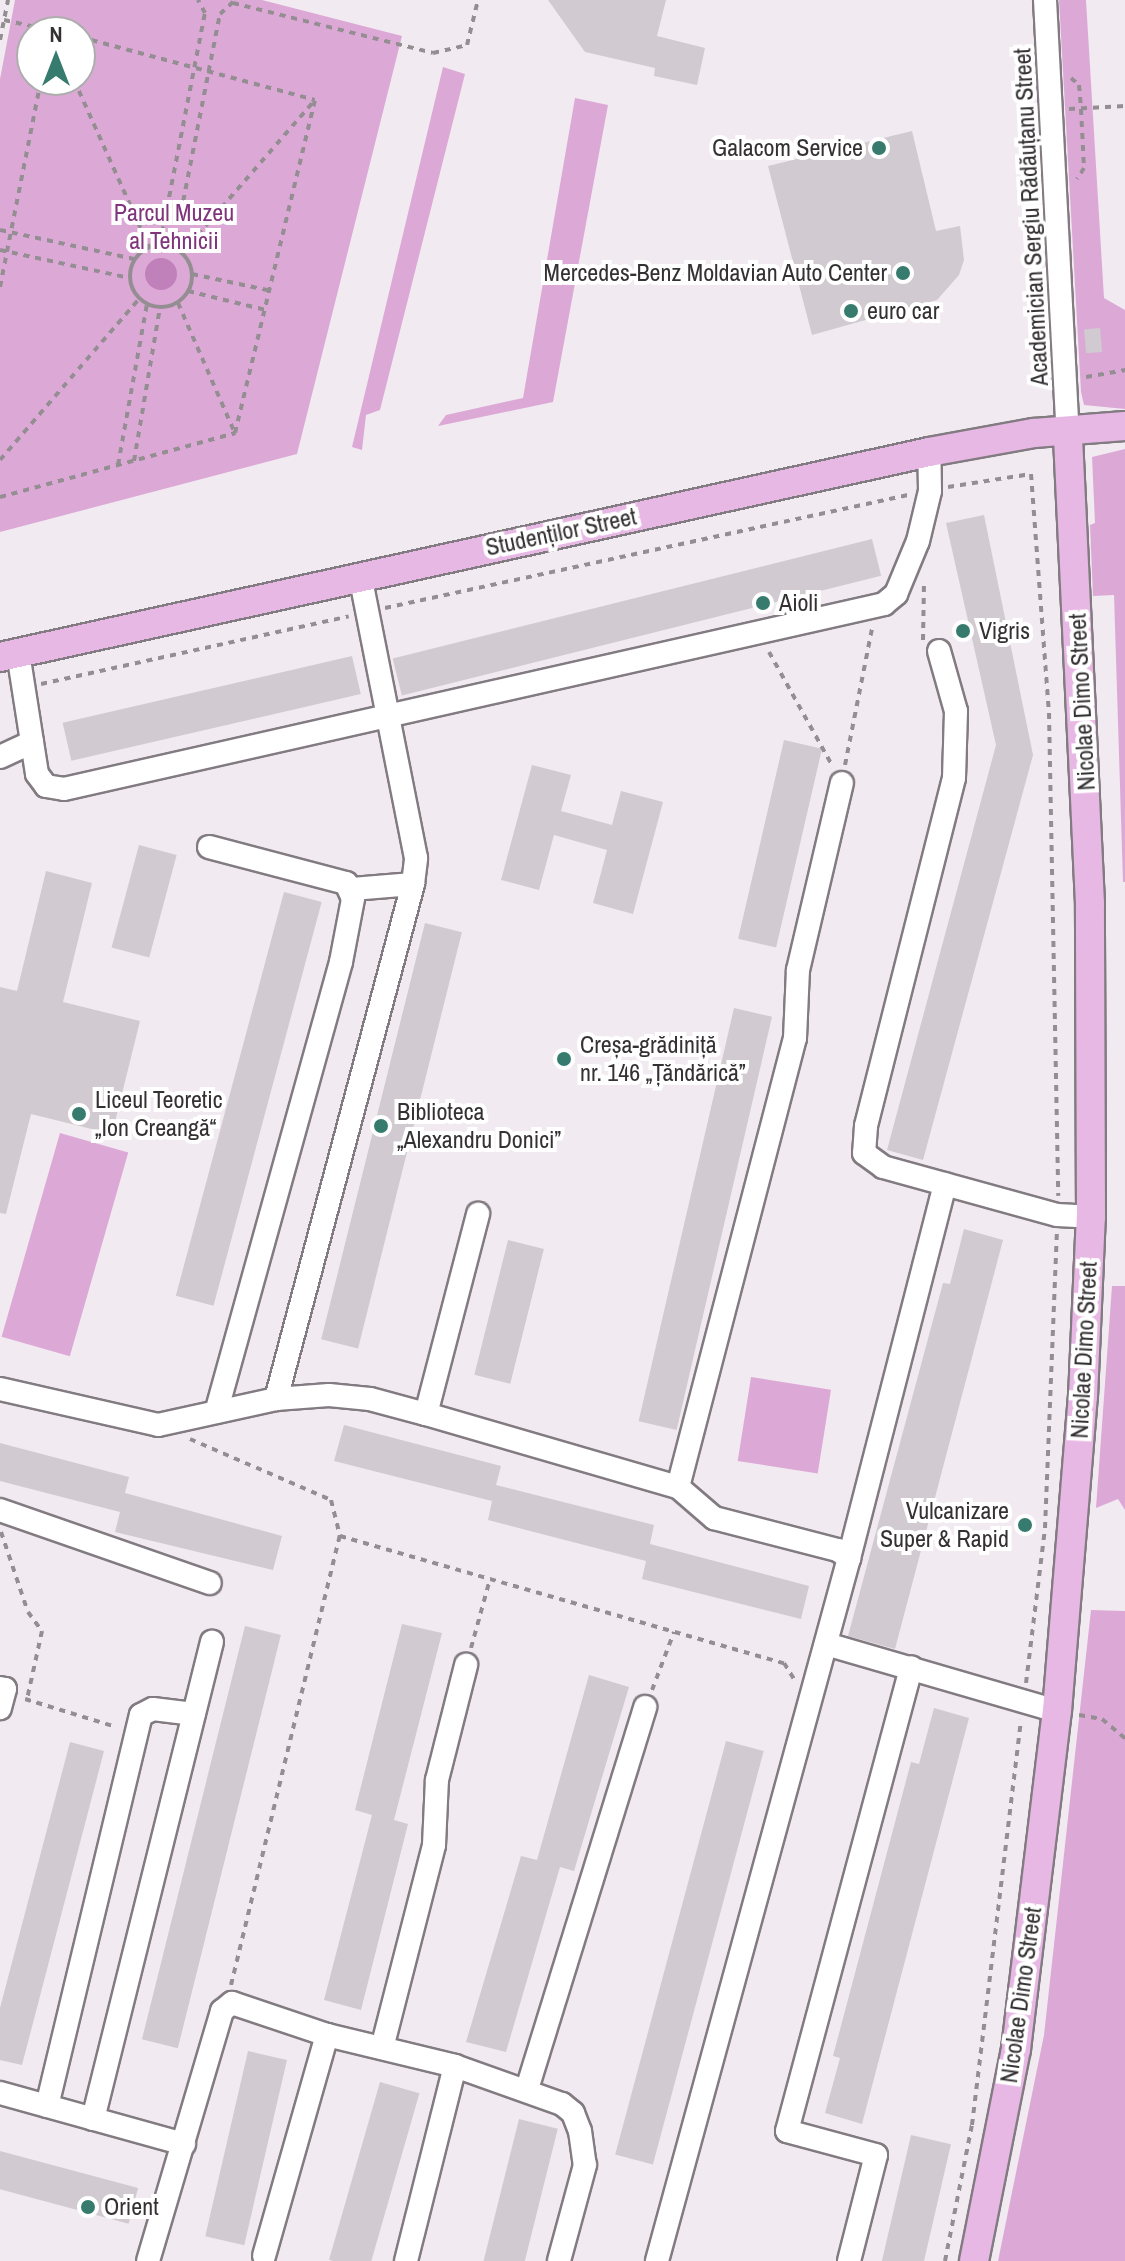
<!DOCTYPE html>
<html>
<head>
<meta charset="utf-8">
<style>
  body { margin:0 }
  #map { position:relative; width:1125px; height:2261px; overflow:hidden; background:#f2eaf1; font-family:"Archivo Narrow",sans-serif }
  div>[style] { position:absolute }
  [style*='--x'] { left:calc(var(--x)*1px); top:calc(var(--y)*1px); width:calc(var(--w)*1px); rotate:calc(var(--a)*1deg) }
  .green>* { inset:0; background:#dca9d7; transform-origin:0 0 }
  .water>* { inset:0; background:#c081bb }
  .round { border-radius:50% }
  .building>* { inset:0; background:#d1cad0; transform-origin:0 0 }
  .path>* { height:4px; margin-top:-2px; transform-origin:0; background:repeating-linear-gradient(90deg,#948e93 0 6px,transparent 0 12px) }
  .path>.ring { margin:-2px; padding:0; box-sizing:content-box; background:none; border:4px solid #948e93; border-radius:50% }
  .roads { filter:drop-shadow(2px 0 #827b81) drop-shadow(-2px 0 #827b81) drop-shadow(0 2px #827b81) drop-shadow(0 -2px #827b81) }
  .minor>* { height:22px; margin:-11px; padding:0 11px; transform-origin:11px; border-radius:11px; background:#fff }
  .major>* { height:28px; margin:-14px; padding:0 14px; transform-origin:14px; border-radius:14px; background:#e8b8e5 }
  .dots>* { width:22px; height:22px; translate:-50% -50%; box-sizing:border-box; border:4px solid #fff; border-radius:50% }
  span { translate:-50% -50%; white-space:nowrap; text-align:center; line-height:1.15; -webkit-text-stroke:8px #fff; paint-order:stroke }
  .poi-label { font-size:24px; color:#343133 }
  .right { translate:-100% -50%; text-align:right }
  .left { translate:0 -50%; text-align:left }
  .park-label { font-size:24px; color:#80347c }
  .street-label { font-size:24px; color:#343133 }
  .north { position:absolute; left:16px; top:16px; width:80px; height:80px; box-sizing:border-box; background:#fff; border:2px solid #aeadad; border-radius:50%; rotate:0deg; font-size:22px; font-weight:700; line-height:32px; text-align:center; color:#343133 }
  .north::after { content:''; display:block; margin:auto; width:28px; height:36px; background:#377b6e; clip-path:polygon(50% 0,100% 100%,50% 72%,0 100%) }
</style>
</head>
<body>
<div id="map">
  <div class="green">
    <i style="clip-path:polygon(evenodd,15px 0,262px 0,402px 36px,297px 454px,0 532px,0 79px,15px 0,32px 32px,80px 32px,80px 80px,32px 80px,32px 32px)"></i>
    <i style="clip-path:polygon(1059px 0,1086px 0,1104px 298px,1125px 310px,1125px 409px,1084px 405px,1081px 392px)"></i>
    <i style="clip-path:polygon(443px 67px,465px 74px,380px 410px,366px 415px,362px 450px,352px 447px)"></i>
    <i style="clip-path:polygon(575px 98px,608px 105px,553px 402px,438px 426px,446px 415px,523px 398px)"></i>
    <i style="clip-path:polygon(1125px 449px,1125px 882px,1123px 882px,1114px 595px,1093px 596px,1090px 525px,1095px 523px,1092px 457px)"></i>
    <i style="left:60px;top:1133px;width:71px;height:212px;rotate:16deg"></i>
    <i style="clip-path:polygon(1112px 1286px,1125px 1286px,1125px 1510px,1118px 1499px,1096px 1508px)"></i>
    <i style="left:751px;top:1377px;width:81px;height:85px;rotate:9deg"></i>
    <i style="clip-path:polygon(1091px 1610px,1125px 1611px,1125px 2261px,998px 2261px,1044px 2035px)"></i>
  </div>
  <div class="water">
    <i class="round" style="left:145px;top:258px;width:32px;height:32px"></i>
  </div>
  <div class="building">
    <i style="clip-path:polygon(548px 0,666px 0,657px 36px,705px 48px,697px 85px,654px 76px,655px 68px,585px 52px)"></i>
    <i style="clip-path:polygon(912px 131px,936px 231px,960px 226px,964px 260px,959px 275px,937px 300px,812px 335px,768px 166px)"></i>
    <i style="left:1100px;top:328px;width:24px;height:16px;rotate:85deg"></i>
    <i style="clip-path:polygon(984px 515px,1033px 755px,923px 1160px,887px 1150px,996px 745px,946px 523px)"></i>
    <i style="left:872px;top:539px;width:38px;height:494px;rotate:76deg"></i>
    <i style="left:352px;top:656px;width:39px;height:297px;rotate:77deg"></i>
    <i style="left:784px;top:740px;width:39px;height:204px;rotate:13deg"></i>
    <i style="clip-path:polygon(532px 765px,571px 775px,561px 811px,612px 825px,621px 791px,663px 802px,633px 914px,593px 903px,607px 850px,554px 835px,539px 890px,501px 880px)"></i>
    <i style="left:139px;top:845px;width:39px;height:106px;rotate:15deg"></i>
    <i style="clip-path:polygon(46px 871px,92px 883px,63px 1002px,140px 1021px,112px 1134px,31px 1114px,6px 1214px,0 1213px,0 987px,17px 991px)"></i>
    <i style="left:284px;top:892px;width:39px;height:418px;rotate:15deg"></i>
    <i style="left:425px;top:923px;width:38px;height:429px;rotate:14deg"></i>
    <i style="left:734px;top:1008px;width:39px;height:424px;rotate:13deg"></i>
    <i style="clip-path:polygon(964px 1229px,1003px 1240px,895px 1649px,848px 1636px,943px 1283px,950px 1284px)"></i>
    <i style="left:508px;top:1240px;width:37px;height:139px;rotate:14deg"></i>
    <i style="clip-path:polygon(344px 1425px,501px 1466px,496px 1485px,654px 1525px,650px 1544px,809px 1586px,801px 1619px,642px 1579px,646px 1561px,488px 1520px,492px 1501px,334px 1461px)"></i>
    <i style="clip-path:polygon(0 1443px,129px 1477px,125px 1493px,282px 1536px,273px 1570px,115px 1532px,120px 1512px,0 1481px)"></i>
    <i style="clip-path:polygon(402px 1624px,442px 1633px,394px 1820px,408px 1824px,361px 2010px,324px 2000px,372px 1815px,355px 1810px)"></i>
    <i style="left:245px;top:1626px;width:37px;height:426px;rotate:14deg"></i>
    <i style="clip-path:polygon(589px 1675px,629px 1687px,574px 1871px,560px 1867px,506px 2052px,466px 2042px,521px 1856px,537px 1860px)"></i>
    <i style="clip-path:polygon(934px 1708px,969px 1718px,862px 2124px,825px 2113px,840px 2058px,833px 2056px,911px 1762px,919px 1764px)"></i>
    <i style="left:726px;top:1741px;width:39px;height:428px;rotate:15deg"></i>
    <i style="clip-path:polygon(70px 1742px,104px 1751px,22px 2065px,0 2060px,0 2008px)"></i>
    <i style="left:248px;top:2051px;width:40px;height:190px;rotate:13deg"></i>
    <i style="left:380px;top:2082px;width:41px;height:185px;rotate:16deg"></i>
    <i style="left:519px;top:2119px;width:40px;height:147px;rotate:14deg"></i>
    <i style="left:911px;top:2135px;width:41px;height:130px;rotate:13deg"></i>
    <i style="left:0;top:2151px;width:143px;height:37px;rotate:15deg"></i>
  </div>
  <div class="path">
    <i style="--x:233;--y:3;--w:206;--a:14"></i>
    <i style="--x:433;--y:53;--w:35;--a:-13"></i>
    <i style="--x:467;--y:45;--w:46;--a:-76.3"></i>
    <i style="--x:4;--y:20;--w:55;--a:12.5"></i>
    <i style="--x:80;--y:37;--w:243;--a:15"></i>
    <i style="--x:0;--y:40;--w:41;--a:-78.7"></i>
    <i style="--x:1071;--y:78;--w:11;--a:41"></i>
    <i style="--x:1079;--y:85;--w:24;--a:85"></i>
    <i style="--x:1081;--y:109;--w:59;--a:87.1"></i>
    <i style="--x:1084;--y:168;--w:13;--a:122"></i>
    <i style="--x:74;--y:80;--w:183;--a:65.8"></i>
    <i style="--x:1069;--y:109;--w:56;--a:-3.1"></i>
    <i style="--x:0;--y:230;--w:137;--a:12.2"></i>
    <i style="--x:160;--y:244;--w:235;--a:-79"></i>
    <i style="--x:205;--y:13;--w:15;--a:-118"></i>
    <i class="ring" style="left:130px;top:245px;width:58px;height:58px"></i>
    <i style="--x:174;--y:248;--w:238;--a:-78.9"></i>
    <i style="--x:220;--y:14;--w:18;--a:-43"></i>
    <i style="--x:0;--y:250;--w:132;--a:12.2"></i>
    <i style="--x:182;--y:253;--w:201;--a:-49"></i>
    <i style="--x:192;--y:274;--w:82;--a:12"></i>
    <i style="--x:0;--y:287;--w:211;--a:-78.8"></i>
    <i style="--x:188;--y:291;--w:80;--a:13.7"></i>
    <i style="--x:178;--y:303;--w:140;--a:66.4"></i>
    <i style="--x:1086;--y:377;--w:40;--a:-10"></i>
    <i style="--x:235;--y:433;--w:342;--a:-76.5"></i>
    <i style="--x:0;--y:460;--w:213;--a:-49.2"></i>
    <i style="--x:134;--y:461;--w:156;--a:-80.4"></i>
    <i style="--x:118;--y:465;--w:164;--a:-79.8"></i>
    <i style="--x:948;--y:487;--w:84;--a:-8.9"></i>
    <i style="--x:1031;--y:474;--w:240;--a:85.7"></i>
    <i style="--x:1049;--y:713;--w:483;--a:88.9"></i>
    <i style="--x:0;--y:497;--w:244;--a:-15.2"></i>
    <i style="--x:385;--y:608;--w:535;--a:-12.19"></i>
    <i style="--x:923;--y:640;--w:55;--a:-89"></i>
    <i style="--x:769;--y:652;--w:132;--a:60.9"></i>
    <i style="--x:41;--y:684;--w:315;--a:-12.4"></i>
    <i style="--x:845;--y:765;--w:139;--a:-78.8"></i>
    <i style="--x:190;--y:1439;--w:154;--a:23.4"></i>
    <i style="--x:331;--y:1500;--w:37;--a:76"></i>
    <i style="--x:340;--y:1536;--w:462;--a:16"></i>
    <i style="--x:784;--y:1663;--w:19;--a:58"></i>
    <i style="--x:1;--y:1532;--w:84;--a:71.4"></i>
    <i style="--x:28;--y:1612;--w:24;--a:54"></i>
    <i style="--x:42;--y:1631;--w:70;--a:102.4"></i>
    <i style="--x:471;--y:1648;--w:72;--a:-74.6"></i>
    <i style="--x:1026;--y:1683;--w:156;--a:-83"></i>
    <i style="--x:1045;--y:1528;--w:295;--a:-87.7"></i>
    <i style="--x:652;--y:1690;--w:62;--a:-69.2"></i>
    <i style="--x:25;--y:1699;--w:95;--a:17.1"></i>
    <i style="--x:1079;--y:1715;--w:23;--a:10"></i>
    <i style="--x:1102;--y:1719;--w:30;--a:40"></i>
    <i style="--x:231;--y:1985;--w:462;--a:-76.4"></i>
    <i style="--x:945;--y:2261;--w:139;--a:-78.8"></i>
    <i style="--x:972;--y:2125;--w:408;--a:-83.1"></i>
  </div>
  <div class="roads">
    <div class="minor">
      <i style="--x:1045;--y:0;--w:433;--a:87"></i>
      <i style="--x:939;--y:651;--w:62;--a:74.2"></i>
      <i style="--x:956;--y:711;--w:67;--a:91.7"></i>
      <i style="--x:954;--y:778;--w:359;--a:104.2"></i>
      <i style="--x:866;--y:1126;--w:27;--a:94"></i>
      <i style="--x:864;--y:1153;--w:24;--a:36"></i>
      <i style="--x:883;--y:1167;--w:180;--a:15.4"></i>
      <i style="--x:1057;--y:1215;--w:34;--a:3"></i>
      <i style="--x:32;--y:742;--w:32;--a:81"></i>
      <i style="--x:37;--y:774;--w:15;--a:53"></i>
      <i style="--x:46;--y:786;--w:18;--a:9"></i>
      <i style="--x:64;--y:789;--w:841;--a:-12.71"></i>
      <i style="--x:884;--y:604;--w:16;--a:-40"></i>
      <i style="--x:896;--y:594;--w:57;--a:-67.5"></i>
      <i style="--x:918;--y:541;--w:51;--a:-76.5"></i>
      <i style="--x:930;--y:491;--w:39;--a:-91"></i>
      <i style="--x:0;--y:757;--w:35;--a:-25"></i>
      <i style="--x:32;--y:742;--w:90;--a:-98.9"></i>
      <i style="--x:209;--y:847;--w:142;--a:14.7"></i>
      <i style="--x:346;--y:883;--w:17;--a:66"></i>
      <i style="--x:353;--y:899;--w:64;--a:100.8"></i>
      <i style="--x:341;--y:962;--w:467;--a:105.5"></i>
      <i style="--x:352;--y:889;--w:61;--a:-4.7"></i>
      <i style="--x:413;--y:884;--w:26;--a:-83"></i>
      <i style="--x:416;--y:858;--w:288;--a:-101.2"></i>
      <i style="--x:0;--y:1389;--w:162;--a:12.8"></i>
      <i style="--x:158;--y:1425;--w:121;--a:-12.4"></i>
      <i style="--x:276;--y:1399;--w:53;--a:-4.3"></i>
      <i style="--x:329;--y:1395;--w:41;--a:5.6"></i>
      <i style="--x:370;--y:1399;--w:58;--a:15"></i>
      <i style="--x:426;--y:1414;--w:207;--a:-75.4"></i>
      <i style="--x:276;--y:1399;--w:533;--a:-75.1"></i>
      <i style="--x:426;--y:1414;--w:262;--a:16.2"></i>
      <i style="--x:678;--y:1487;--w:48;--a:40.7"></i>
      <i style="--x:714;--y:1518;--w:128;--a:14.5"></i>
      <i style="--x:838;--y:1550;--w:14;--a:36"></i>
      <i style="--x:849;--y:1558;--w:729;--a:105.28"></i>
      <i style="--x:678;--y:1487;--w:464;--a:-75.4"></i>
      <i style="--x:795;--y:1038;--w:68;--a:-87.5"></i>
      <i style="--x:798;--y:970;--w:192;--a:-76.8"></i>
      <i style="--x:0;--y:1510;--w:222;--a:19.2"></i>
      <i style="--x:849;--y:1558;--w:386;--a:-75.6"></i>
      <i style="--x:826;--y:1644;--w:241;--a:16.2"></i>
      <i style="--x:0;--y:1688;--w:5;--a:11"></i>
      <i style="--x:5;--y:1689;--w:20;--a:105"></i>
      <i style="--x:382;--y:2048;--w:210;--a:-75.6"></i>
      <i style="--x:434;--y:1845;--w:65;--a:-87.4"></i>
      <i style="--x:437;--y:1780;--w:119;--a:-75.8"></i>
      <i style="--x:527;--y:2089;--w:400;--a:-72.8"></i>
      <i style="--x:0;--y:2093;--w:191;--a:15.5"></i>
      <i style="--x:47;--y:2106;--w:402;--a:-76.5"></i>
      <i style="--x:141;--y:1715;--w:13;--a:-27"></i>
      <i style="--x:153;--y:1709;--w:41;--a:7"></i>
      <i style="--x:93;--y:2119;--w:492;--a:-76"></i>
      <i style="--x:264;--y:2256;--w:230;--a:-74.1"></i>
      <i style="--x:148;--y:2261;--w:261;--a:-73.5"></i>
      <i style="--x:222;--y:2011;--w:13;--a:-39"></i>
      <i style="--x:232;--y:2003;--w:100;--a:18.6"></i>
      <i style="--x:327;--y:2035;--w:132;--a:13.6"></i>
      <i style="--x:455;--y:2066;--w:114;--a:19.6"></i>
      <i style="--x:562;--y:2104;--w:14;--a:39"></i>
      <i style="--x:573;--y:2113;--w:19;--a:69"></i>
      <i style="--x:580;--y:2131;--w:34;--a:82"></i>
      <i style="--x:585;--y:2165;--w:99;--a:105.2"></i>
      <i style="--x:406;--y:2261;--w:201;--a:-75.9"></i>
      <i style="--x:849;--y:2261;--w:109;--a:-75.7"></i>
      <i style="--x:876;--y:2155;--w:92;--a:-164.9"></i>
      <i style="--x:787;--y:2131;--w:480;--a:-75"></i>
    </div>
    <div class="major">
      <i style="--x:0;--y:657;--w:951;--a:-12.44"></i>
      <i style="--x:929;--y:452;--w:107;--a:-10.3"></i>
      <i style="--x:1034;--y:433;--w:91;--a:-4.4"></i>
      <i style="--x:974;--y:2261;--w:216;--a:-78.8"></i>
      <i style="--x:1016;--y:2049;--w:340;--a:-83.1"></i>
      <i style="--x:1057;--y:1711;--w:315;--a:-85.3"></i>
      <i style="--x:1083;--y:1397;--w:180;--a:-87.5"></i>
      <i style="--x:1091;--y:1217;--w:313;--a:-90.2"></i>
      <i style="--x:1090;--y:904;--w:473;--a:-92.7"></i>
    </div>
  </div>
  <div class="dots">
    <i style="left:879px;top:148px;background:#377b6e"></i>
    <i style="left:903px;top:273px;background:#377b6e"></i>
    <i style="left:851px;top:311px;background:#377b6e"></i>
    <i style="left:763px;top:603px;background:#377b6e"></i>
    <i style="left:963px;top:631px;background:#377b6e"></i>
    <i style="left:564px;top:1059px;background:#377b6e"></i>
    <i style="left:79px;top:1114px;background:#377b6e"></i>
    <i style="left:381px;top:1126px;background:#377b6e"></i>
    <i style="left:1025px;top:1525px;background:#377b6e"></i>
    <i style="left:88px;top:2207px;background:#377b6e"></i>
  </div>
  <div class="poi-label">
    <span class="right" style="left:863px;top:148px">Galacom Service</span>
    <span class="right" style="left:887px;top:273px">Mercedes-Benz Moldavian Auto Center</span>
    <span class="left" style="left:867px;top:311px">euro car</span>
    <span class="left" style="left:779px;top:603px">Aioli</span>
    <span class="left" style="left:979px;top:631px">Vigris</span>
    <span class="left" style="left:580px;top:1059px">Creșa-grădiniță<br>nr. 146 „Țăndărică”</span>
    <span class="left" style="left:95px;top:1114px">Liceul Teoretic<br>„Ion Creangă“</span>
    <span class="left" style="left:397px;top:1126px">Biblioteca<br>„Alexandru Donici”</span>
    <span class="right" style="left:1009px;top:1525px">Vulcanizare<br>Super &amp; Rapid</span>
    <span class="left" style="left:104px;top:2207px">Orient</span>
  </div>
  <div class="park-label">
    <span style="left:174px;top:227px">Parcul Muzeu<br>al Tehnicii</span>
  </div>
  <div class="street-label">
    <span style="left:1031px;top:217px;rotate:-93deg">Academician Sergiu Rădăuțanu Street</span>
    <span style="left:561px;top:532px;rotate:-12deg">Studenților Street</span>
    <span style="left:1082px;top:702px;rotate:-93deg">Nicolae Dimo Street</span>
    <span style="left:1084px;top:1350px;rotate:-87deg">Nicolae Dimo Street</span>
    <span style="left:1021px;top:1995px;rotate:-82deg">Nicolae Dimo Street</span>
  </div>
  <div class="north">N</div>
</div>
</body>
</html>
